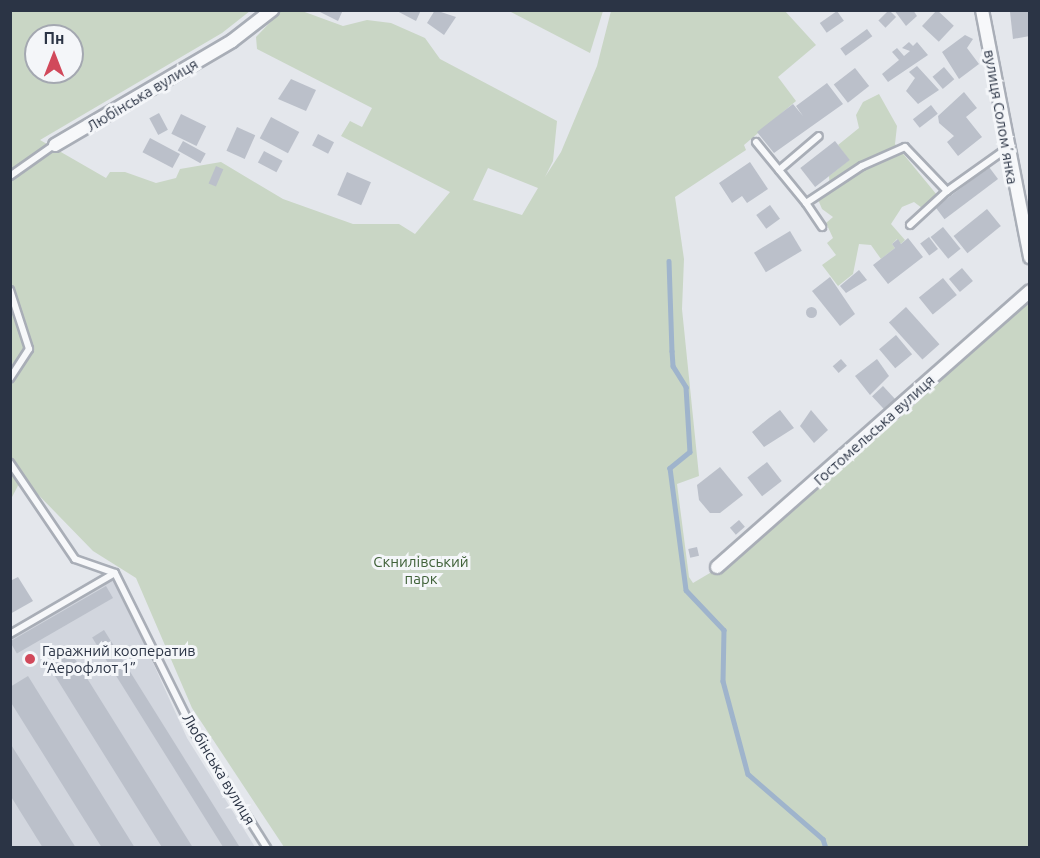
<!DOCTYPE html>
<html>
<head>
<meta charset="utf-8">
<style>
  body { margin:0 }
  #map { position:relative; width:1040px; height:858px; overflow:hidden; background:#e4e7ec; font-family:Ubuntu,sans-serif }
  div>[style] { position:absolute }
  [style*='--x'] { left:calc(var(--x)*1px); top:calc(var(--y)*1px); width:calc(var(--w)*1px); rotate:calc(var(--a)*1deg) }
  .built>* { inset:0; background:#d2d6de }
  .green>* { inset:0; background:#c9d6c5 }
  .stream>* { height:4.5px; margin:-2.25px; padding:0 2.25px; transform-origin:2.25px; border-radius:2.25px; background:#9fb4cc }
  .building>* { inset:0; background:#bbc0ca; transform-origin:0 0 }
  .round { border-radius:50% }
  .roads { filter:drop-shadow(2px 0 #a9aeb7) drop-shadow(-2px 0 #a9aeb7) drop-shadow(0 2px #a9aeb7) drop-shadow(0 -2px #a9aeb7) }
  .lane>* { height:6px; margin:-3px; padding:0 3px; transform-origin:3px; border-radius:3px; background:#f7f8fa }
  .street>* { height:12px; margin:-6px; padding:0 6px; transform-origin:6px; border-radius:6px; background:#f7f8fa }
  .dots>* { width:16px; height:16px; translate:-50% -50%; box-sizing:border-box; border:3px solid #f4f6f9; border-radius:50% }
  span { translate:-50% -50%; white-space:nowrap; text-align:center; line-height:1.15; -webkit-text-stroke:6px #f4f6f9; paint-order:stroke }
  .street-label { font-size:15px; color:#2b3445 }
  .park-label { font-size:15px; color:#3f6138 }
  .poi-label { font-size:15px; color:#2b3445 }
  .left { translate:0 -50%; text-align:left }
  .frame { position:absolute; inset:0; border:12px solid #2b3445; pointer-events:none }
  .north { position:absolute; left:24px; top:24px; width:60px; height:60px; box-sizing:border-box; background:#f4f6f9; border:2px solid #a4a8b1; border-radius:50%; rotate:0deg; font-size:16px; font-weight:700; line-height:24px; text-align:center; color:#2b3445 }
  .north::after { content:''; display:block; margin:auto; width:21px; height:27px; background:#d1495b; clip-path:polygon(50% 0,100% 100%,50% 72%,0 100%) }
</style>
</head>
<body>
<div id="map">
  <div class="built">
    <i style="clip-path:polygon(115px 579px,187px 738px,255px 847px,11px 847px,10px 640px)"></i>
  </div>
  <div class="green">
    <i style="clip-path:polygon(evenodd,11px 11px,250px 11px,222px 33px,40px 140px,106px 178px,110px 172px,125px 172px,156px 183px,176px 178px,180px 169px,221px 162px,283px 199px,353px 224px,399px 224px,415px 234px,450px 192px,341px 136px,350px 121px,362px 127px,372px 108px,257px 49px,256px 37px,281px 11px,302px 11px,343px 26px,367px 20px,391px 23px,425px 38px,440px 59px,557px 121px,553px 161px,545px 177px,561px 152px,597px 66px,611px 11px,785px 11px,816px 45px,778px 77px,796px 101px,744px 145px,746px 150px,675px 197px,684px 259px,682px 309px,699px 476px,677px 484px,689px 577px,693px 583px,715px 570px,1029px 301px,1029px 847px,284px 847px,192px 708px,136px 578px,93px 551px,22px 478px,11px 499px,11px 11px,36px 36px,72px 36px,72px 72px,36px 72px,36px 36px,11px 11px,488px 168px,538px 188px,522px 215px,473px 200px,488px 168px)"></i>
    <i style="clip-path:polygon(509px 11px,603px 11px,590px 53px)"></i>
    <i style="clip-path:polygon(879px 94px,897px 126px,895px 144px,937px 195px,922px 208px,914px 202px,902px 207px,891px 224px,905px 240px,901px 244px,897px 239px,892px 244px,895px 248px,881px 259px,871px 245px,859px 244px,853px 274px,838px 286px,822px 265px,836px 255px,827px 243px,833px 238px,826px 223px,833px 217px,822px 209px,817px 197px,830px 190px,829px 176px,849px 160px,838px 145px,859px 128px,856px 115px,863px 102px)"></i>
  </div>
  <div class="stream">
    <i style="--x:669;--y:261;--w:90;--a:88.1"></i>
    <i style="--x:672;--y:351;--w:15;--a:86"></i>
    <i style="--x:673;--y:366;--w:25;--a:58"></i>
    <i style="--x:686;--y:387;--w:65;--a:86.5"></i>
    <i style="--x:690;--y:452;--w:26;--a:141"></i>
    <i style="--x:670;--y:468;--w:123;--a:82.5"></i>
    <i style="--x:686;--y:590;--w:55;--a:46.5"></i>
    <i style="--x:724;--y:630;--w:51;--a:91.1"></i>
    <i style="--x:723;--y:681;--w:96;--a:75"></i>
    <i style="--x:748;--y:774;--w:99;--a:40.9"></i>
    <i style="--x:823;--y:839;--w:9;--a:72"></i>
  </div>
  <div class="building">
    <i style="clip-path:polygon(316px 10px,343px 10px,338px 21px)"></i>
    <i style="clip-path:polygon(395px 10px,421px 10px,416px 21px)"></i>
    <i style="clip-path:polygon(435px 10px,456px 17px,444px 35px,427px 23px)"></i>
    <i style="left:889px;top:10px;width:10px;height:15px;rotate:45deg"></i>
    <i style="clip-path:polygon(894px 10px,913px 10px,917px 16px,906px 26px)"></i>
    <i style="left:937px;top:10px;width:23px;height:22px;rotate:43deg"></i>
    <i style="clip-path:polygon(1030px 10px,1030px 36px,1013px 39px,1010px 12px)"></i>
    <i style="left:837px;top:11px;width:12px;height:21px;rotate:55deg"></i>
    <i style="left:867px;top:29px;width:9px;height:33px;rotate:54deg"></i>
    <i style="clip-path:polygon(965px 35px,973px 39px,967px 48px,979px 64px,959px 79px,942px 52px)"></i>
    <i style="clip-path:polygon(909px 42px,913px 46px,917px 42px,928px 55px,888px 82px,882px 74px,899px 60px,892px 52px,897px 48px,904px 56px,910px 51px,902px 48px)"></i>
    <i style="clip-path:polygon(917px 66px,939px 90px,918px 104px,906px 91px,915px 78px,909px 72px)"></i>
    <i style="left:944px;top:67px;width:16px;height:15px;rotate:50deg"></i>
    <i style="left:855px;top:68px;width:23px;height:27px;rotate:52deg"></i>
    <i style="clip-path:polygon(291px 79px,316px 90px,306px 111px,278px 99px)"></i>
    <i style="clip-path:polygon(827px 83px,843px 104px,774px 153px,757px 132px,793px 104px,803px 116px,796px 106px)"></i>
    <i style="clip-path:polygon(964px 92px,977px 108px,966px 117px,982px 137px,958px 156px,947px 142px,954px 136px,939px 123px,938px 116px)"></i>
    <i style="left:931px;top:105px;width:11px;height:23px;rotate:52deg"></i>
    <i style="left:159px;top:113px;width:19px;height:11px;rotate:62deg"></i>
    <i style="left:181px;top:114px;width:28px;height:22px;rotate:26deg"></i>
    <i style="left:271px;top:117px;width:32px;height:24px;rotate:28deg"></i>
    <i style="left:237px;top:127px;width:20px;height:26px;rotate:24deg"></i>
    <i style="left:318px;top:134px;width:18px;height:13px;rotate:27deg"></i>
    <i style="left:150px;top:138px;width:34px;height:16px;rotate:28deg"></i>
    <i style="left:183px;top:141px;width:26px;height:11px;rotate:29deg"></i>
    <i style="left:835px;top:141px;width:24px;height:44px;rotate:52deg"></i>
    <i style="left:264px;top:151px;width:21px;height:13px;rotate:28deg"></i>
    <i style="clip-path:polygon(750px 162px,768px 189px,747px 203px,742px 196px,732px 203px,719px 183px)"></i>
    <i style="left:216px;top:166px;width:8px;height:19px;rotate:23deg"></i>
    <i style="left:989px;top:167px;width:15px;height:67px;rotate:53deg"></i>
    <i style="left:347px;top:172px;width:26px;height:25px;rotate:23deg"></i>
    <i style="left:770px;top:205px;width:17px;height:17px;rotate:54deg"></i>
    <i style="left:987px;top:209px;width:22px;height:43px;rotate:51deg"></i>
    <i style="left:943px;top:227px;width:28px;height:16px;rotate:51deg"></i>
    <i style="left:790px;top:231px;width:23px;height:42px;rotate:59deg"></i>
    <i style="left:929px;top:237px;width:15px;height:11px;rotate:53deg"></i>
    <i style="clip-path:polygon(908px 238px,923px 257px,888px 284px,873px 265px,895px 248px,892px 244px,898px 239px,901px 244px)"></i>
    <i style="left:962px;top:268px;width:17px;height:17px;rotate:50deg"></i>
    <i style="clip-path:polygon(859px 270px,867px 280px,846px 293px,840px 286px)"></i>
    <i style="clip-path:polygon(830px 277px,855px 314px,840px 326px,812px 291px)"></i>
    <i style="left:943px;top:278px;width:22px;height:31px;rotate:51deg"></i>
    <i class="round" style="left:805.5px;top:306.5px;width:11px;height:11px"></i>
    <i style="left:906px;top:307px;width:50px;height:23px;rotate:48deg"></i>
    <i style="left:896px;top:335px;width:25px;height:22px;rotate:50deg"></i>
    <i style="left:841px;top:359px;width:9px;height:11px;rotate:49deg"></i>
    <i style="clip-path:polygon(877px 359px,889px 376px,870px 395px,855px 376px)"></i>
    <i style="left:883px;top:386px;width:18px;height:15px;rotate:47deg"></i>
    <i style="clip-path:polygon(780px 410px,794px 428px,764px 447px,752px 432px,769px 418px,775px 425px,769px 418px)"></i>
    <i style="clip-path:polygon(811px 410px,828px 430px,814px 443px,800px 426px)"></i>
    <i style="left:767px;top:462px;width:24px;height:25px;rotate:52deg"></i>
    <i style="clip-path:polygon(720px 467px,743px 495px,720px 513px,710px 513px,699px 500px,697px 485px)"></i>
    <i style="left:739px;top:520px;width:9px;height:12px;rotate:49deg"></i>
    <i style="left:697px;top:547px;width:9px;height:9px;rotate:77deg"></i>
    <i style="clip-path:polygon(18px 577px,33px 601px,10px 614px,10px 581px)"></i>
    <i style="left:106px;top:586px;width:14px;height:111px;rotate:60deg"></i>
    <i style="left:104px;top:630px;width:258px;height:14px;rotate:58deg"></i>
    <i style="left:70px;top:651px;width:233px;height:26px;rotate:58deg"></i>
    <i style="clip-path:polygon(28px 676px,135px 848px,102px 848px,10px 701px,10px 687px)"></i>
    <i style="clip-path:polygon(10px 743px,76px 848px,43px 848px,10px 795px)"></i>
  </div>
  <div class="roads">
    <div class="lane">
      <i style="--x:756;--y:142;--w:79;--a:50.7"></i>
      <i style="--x:806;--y:203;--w:67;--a:-33.5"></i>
      <i style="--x:862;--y:166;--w:47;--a:-23.8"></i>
      <i style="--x:905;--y:147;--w:61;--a:46.3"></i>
      <i style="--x:779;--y:170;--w:52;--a:-40.4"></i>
      <i style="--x:10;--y:176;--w:54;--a:-35.2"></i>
      <i style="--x:806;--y:203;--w:29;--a:56"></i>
      <i style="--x:910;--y:225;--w:50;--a:-42.6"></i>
      <i style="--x:947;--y:191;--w:72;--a:-35.4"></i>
      <i style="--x:10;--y:290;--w:62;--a:72.1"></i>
      <i style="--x:29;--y:349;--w:35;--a:123"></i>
      <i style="--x:10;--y:463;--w:116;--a:55.9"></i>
      <i style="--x:75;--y:559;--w:42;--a:19.3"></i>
      <i style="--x:115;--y:573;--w:178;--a:63.6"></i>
      <i style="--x:194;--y:732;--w:137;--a:57.8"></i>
      <i style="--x:10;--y:634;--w:121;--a:-30.2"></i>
    </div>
    <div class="street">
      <i style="--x:982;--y:10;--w:252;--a:79"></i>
      <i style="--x:55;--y:145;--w:205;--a:-30.4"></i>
      <i style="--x:232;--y:41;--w:51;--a:-37.8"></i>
      <i style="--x:717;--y:567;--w:417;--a:-41.4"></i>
    </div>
  </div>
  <div class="dots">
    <i style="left:30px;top:659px;background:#d1495b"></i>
  </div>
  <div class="street-label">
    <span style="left:142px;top:95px;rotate:-31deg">Любінська вулиця</span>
    <span style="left:1001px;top:117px;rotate:80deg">вулиця Соломʼянка</span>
    <span style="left:874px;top:430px;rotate:-42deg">Гостомельська вулиця</span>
    <span style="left:219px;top:769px;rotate:59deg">Любінська вулиця</span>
  </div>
  <div class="park-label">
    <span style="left:421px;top:570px">Скнилівський<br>парк</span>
  </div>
  <div class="poi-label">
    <span class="left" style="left:42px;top:659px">Гаражний кооператив<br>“Аерофлот 1”</span>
  </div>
  <div class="frame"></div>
  <div class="north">Пн</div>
</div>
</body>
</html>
